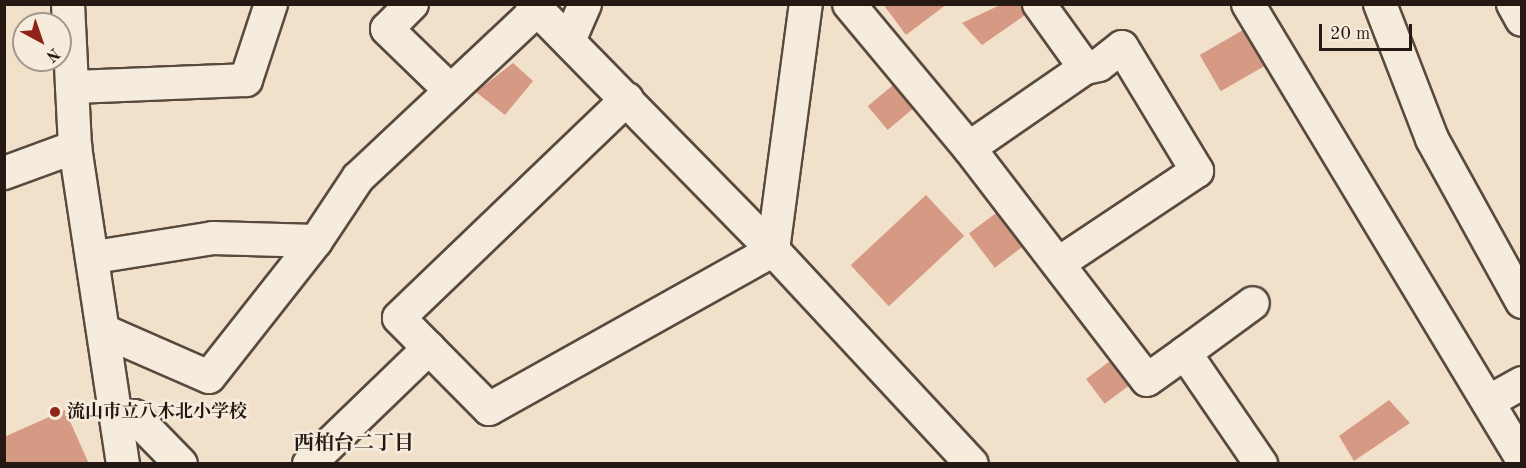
<!DOCTYPE html>
<html>
<head>
<meta charset="utf-8">
<style>
  body { margin:0 }
  #map { position:relative; width:1526px; height:468px; overflow:hidden; background:#f1e1ca; font-family:"Old Standard TT","Noto Serif JP",serif }
  div>[style] { position:absolute }
  [style*='--x'] { left:calc(var(--x)*1px); top:calc(var(--y)*1px); width:calc(var(--w)*1px); rotate:calc(var(--a)*1deg) }
  .building>* { inset:0; background:#d69a84; transform-origin:0 0 }
  .roads { filter:drop-shadow(2px 0 #594a40) drop-shadow(-2px 0 #594a40) drop-shadow(0 2px #594a40) drop-shadow(0 -2px #594a40) }
  .street>* { height:32px; margin:-16px; padding:0 16px; transform-origin:16px; border-radius:16px; background:#f6ecdd }
  .dots>* { width:16px; height:16px; translate:-50% -50%; box-sizing:border-box; border:3px solid #f6ecdd; border-radius:50% }
  span { translate:-50% -50%; white-space:nowrap; text-align:center; line-height:1.15; -webkit-text-stroke:5px #f6ecdd; paint-order:stroke }
  .poi-label { font-size:18px; color:#261812; font-weight:700 }
  .left { translate:0 -50%; text-align:left }
  .neighbourhood-label { font-size:20px; color:#261812; font-weight:700 }
  .frame { position:absolute; inset:0; border:6px solid #261812; pointer-events:none }
  .north { position:absolute; left:12px; top:12px; width:60px; height:60px; box-sizing:border-box; background:#f6ecdd; border:2px solid #a3978c; border-radius:50%; rotate:140deg; font-size:16px; font-weight:700; line-height:24px; text-align:center; color:#261812 }
  .north::after { content:''; display:block; margin:auto; width:21px; height:27px; background:#8f2418; clip-path:polygon(50% 0,100% 100%,50% 72%,0 100%) }
  .scale { position:absolute; left:1319px; top:24px; width:93px; height:27px; box-sizing:border-box; border:3px solid #261812; border-top:0; padding-left:8px; font-size:18px; line-height:21px; white-space:nowrap; color:#261812; -webkit-text-stroke:4px #f6ecdd; paint-order:stroke }
</style>
</head>
<body>
<div id="map">
  <div class="building">
    <i style="clip-path:polygon(883px 4px,947px 4px,906px 35px)"></i>
    <i style="clip-path:polygon(1002px 4px,1021px 4px,1025px 15px,982px 45px,962px 23px)"></i>
    <i style="left:1243px;top:30px;width:42px;height:50px;rotate:60deg"></i>
    <i style="clip-path:polygon(513px 63px,533px 81px,505px 115px,476px 92px)"></i>
    <i style="left:893px;top:85px;width:31px;height:33px;rotate:50deg"></i>
    <i style="left:926px;top:195px;width:56px;height:103px;rotate:47deg"></i>
    <i style="left:996px;top:213px;width:43px;height:34px;rotate:53deg"></i>
    <i style="left:1110px;top:361px;width:31px;height:30px;rotate:53deg"></i>
    <i style="clip-path:polygon(1389px 400px,1410px 423px,1354px 461px,1339px 436px)"></i>
    <i style="clip-path:polygon(65px 410px,89px 464px,4px 464px,4px 437px)"></i>
  </div>
  <div class="roads">
    <div class="street">
      <i style="--x:68;--y:4;--w:143;--a:87.2"></i>
      <i style="--x:75;--y:147;--w:321;--a:81.4"></i>
      <i style="--x:412;--y:4;--w:35;--a:135"></i>
      <i style="--x:387;--y:29;--w:88;--a:44.1"></i>
      <i style="--x:532;--y:4;--w:344;--a:45.6"></i>
      <i style="--x:773;--y:250;--w:292;--a:47.1"></i>
      <i style="--x:849;--y:4;--w:187;--a:50.2"></i>
      <i style="--x:969;--y:148;--w:292;--a:52.5"></i>
      <i style="--x:1147;--y:380;--w:47;--a:-35.4"></i>
      <i style="--x:1185;--y:353;--w:135;--a:55.6"></i>
      <i style="--x:1039;--y:4;--w:79;--a:54.3"></i>
      <i style="--x:1085;--y:68;--w:14;--a:-12"></i>
      <i style="--x:1099;--y:65;--w:29;--a:-38"></i>
      <i style="--x:1122;--y:47;--w:145;--a:58.8"></i>
      <i style="--x:1197;--y:171;--w:166;--a:146.3"></i>
      <i style="--x:1248;--y:4;--w:531;--a:58.94"></i>
      <i style="--x:1380;--y:4;--w:145;--a:68.9"></i>
      <i style="--x:1432;--y:139;--w:186;--a:61.1"></i>
      <i style="--x:1513;--y:4;--w:18;--a:61"></i>
      <i style="--x:569;--y:41;--w:40;--a:-66.6"></i>
      <i style="--x:72;--y:87;--w:174;--a:-2.3"></i>
      <i style="--x:246;--y:80;--w:80;--a:-71.8"></i>
      <i style="--x:627;--y:99;--w:316;--a:136.2"></i>
      <i style="--x:399;--y:318;--w:128;--a:45.3"></i>
      <i style="--x:489;--y:409;--w:325;--a:-29.2"></i>
      <i style="--x:773;--y:250;--w:248;--a:-82.4"></i>
      <i style="--x:969;--y:148;--w:141;--a:-34.6"></i>
      <i style="--x:4;--y:173;--w:76;--a:-20.1"></i>
      <i style="--x:95;--y:257;--w:120;--a:-9.1"></i>
      <i style="--x:213;--y:238;--w:103;--a:1.7"></i>
      <i style="--x:106;--y:332;--w:112;--a:23.6"></i>
      <i style="--x:209;--y:377;--w:173;--a:-51.8"></i>
      <i style="--x:316;--y:241;--w:76;--a:-56.3"></i>
      <i style="--x:358;--y:178;--w:245;--a:-43.2"></i>
      <i style="--x:1185;--y:353;--w:84;--a:-36.3"></i>
      <i style="--x:1488;--y:402;--w:39;--a:-29"></i>
      <i style="--x:119;--y:422;--w:16;--a:-22"></i>
      <i style="--x:134;--y:416;--w:67;--a:45.6"></i>
      <i style="--x:309;--y:464;--w:167;--a:-44"></i>
    </div>
  </div>
  <div class="dots">
    <i style="left:55px;top:412px;background:#8f2418"></i>
  </div>
  <div class="poi-label">
    <span class="left" style="left:67px;top:412px">流山市立八木北小学校</span>
  </div>
  <div class="neighbourhood-label">
    <span style="left:354px;top:444px">西柏台二丁目</span>
  </div>
  <div class="frame"></div>
  <div class="north">N</div>
  <div class="scale">20 m</div>
</div>
</body>
</html>
